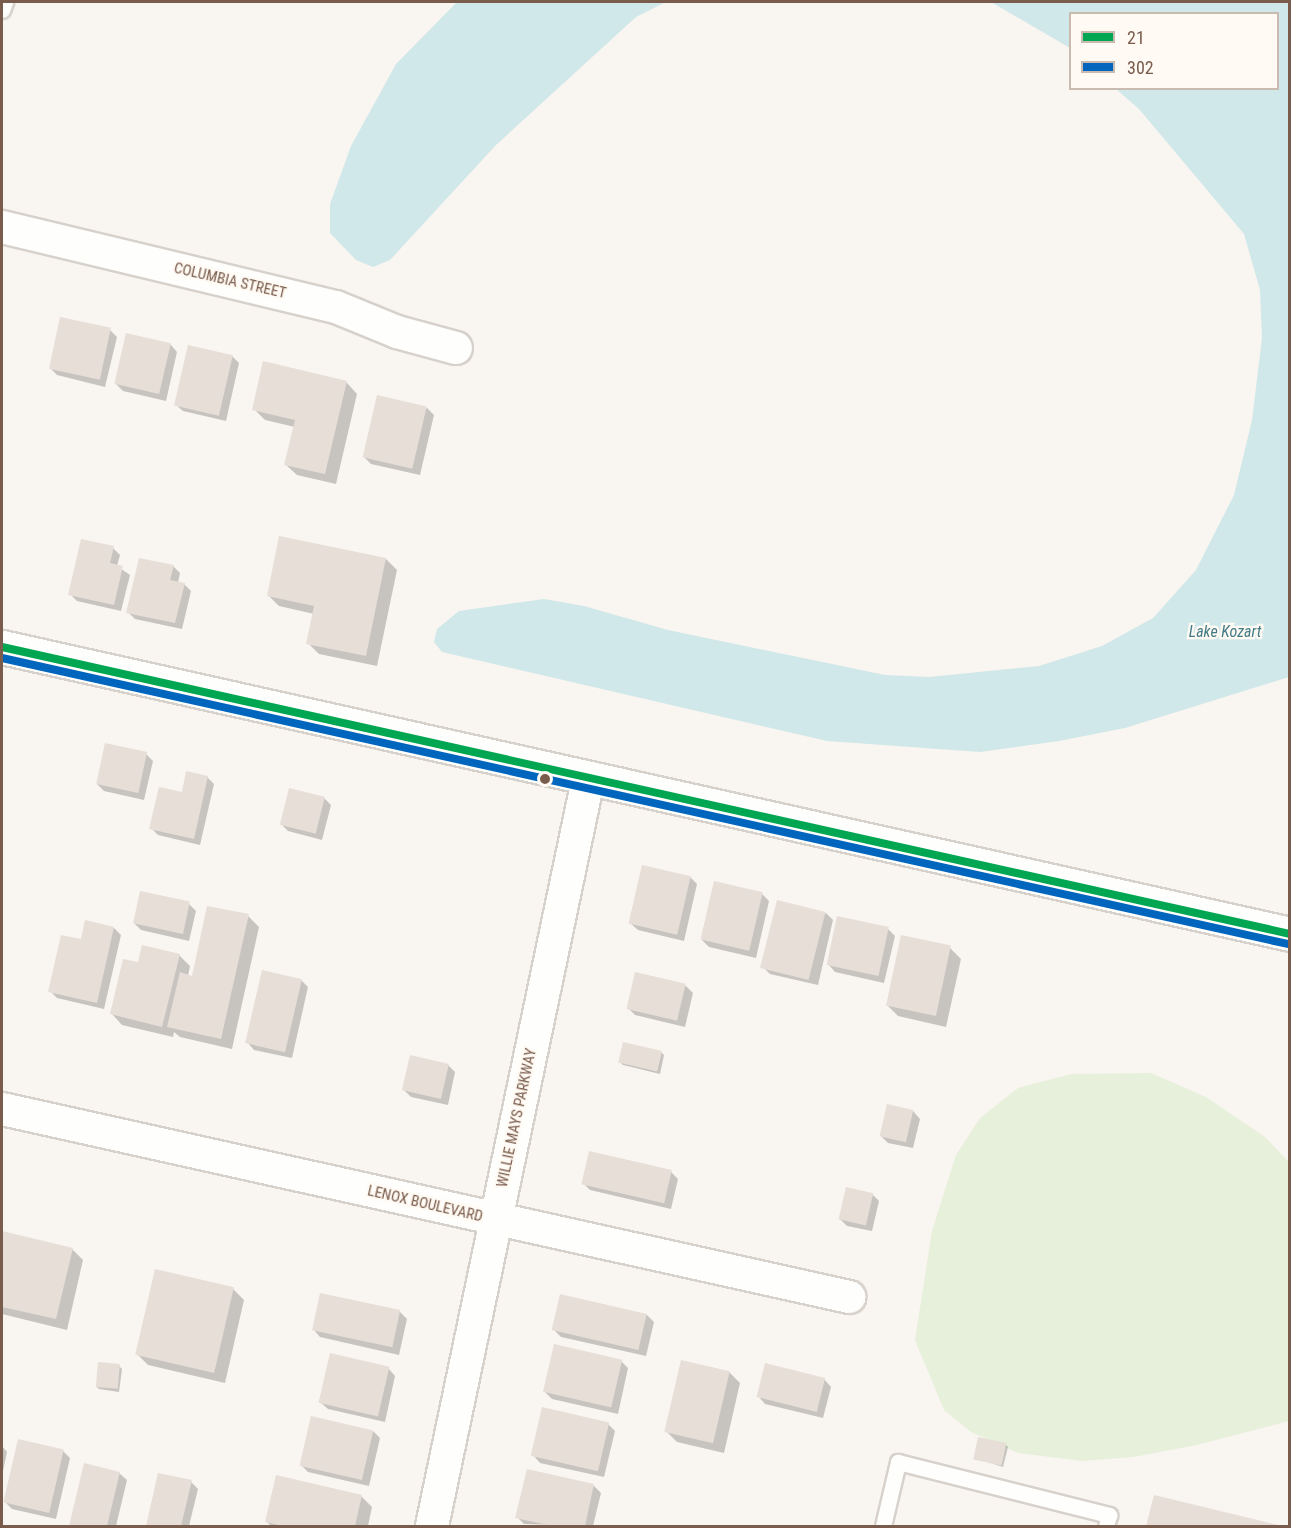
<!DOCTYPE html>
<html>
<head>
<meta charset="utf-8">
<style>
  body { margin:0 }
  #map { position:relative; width:1291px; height:1528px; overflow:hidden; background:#f9f5f0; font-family:"Roboto Condensed",sans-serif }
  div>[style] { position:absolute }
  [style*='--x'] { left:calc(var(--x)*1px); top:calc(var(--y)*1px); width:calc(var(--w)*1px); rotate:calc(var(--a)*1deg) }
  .green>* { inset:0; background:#e7f0db }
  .water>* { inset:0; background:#d0e8ea }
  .shadow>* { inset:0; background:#0003 }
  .building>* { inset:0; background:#e6ded7; transform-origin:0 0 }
  .roads { filter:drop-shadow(2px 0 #d7d1cb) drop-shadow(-2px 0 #d7d1cb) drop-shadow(0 2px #d7d1cb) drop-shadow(0 -2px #d7d1cb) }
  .service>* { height:15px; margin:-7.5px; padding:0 7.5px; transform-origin:7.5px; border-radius:7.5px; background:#fefefd }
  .minor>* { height:32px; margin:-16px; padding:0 16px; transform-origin:16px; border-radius:16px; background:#fefefd }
  .tertiary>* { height:33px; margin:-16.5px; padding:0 16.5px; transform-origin:16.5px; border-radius:16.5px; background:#fefefd }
  .bus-1>* { height:8px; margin:-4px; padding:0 4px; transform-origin:4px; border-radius:4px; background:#00a651 }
  .bus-2>* { height:8px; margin:-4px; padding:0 4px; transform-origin:4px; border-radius:4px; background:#0065bd }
  .dots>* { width:16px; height:16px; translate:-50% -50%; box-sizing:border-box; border:3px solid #fffaf3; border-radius:50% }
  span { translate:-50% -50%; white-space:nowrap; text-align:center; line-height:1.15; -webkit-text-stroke:4.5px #fffaf3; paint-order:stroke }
  .street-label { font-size:15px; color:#7a5c4d }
  .water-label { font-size:16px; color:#437c86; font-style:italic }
  .frame { position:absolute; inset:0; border:3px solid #7a5c4d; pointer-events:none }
  .legend { position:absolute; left:1069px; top:12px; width:210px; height:78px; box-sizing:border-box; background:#fffaf3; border:2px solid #cabbb1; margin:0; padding:8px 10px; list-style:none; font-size:18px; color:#7a5c4d }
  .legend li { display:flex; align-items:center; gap:12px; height:30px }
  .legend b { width:30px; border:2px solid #cabbb1 }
</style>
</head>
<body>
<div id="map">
  <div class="green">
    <i style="clip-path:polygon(1151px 1073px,1206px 1097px,1265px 1137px,1289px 1162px,1289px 1421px,1197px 1445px,1133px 1457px,1082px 1461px,1018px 1453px,971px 1432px,944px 1410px,915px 1340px,932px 1231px,956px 1155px,980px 1118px,1018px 1088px,1071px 1074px)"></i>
  </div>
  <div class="water">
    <i style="clip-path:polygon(457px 2px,666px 2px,636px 17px,496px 145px,390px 260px,373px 267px,356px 260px,330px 233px,330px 204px,351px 146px,396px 64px)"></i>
    <i style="clip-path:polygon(991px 2px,1289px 2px,1289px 677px,1125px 728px,1059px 741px,980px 752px,827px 741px,442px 652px,434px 642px,437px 629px,459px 611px,544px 599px,584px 606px,668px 630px,885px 675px,929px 677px,1039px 666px,1102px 646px,1153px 618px,1196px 570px,1234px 495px,1252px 420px,1262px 338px,1260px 290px,1244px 234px,1139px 109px,1116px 89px,1278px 88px,1278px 14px,1070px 14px,1070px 48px)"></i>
  </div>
  <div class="shadow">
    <i style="clip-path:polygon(110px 330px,117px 337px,105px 387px,57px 375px,50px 368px)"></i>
    <i style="clip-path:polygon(170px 344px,177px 352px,166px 401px,123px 391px,115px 383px)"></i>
    <i style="clip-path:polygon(232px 356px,239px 363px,226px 421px,183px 411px,175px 404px)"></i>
    <i style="clip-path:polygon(347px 383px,357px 394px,336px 484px,297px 475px,286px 465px,295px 427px,265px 420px,254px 409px)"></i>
    <i style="clip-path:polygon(427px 408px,434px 415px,420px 475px,371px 464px,364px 457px)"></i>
    <i style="clip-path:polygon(280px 537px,386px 559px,397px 570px,377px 666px,319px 654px,308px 643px,314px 614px,279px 606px,268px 595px)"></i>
    <i style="clip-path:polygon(113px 548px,120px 555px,117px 566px,130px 575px,121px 611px,77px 601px,70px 594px)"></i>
    <i style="clip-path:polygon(173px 566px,180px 573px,178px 583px,184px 584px,191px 591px,182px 629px,135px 619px,128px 612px)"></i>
    <i style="clip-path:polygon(146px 754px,153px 761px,144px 800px,104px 791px,97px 784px)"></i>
    <i style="clip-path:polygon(207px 777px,214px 784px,200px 845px,158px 835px,151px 828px)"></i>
    <i style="clip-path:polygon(324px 798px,331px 805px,322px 840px,288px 831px,281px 824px)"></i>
    <i style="clip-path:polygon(690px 877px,697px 884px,684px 941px,638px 930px,630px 923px)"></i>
    <i style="clip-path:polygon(762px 894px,769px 901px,756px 958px,709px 947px,702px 940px)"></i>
    <i style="clip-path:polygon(189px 904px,196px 911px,189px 941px,141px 930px,134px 923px)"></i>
    <i style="clip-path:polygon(826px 913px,833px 920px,818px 985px,770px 974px,763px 967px)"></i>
    <i style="clip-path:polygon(248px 916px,259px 927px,232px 1049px,180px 1037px,174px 1032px,173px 1037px,122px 1025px,112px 1014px,139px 964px,179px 955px,190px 966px,188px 976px,194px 977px)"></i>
    <i style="clip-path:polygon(114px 928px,121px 935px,104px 1009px,57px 998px,50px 991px,82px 941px)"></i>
    <i style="clip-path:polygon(888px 929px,895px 936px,884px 983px,835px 972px,828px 964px)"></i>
    <i style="clip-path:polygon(950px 948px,961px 959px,946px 1027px,898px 1016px,887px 1005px)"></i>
    <i style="clip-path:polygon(301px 980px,308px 987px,292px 1058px,254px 1050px,247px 1042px)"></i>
    <i style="clip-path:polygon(686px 986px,693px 993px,685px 1027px,635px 1015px,628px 1008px)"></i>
    <i style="clip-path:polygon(661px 1052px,664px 1055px,660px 1074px,623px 1065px,620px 1062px)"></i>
    <i style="clip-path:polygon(448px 1065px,455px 1072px,448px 1105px,411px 1097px,404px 1090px)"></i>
    <i style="clip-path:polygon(888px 1106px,913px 1111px,920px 1119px,913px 1148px,888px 1143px,881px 1136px)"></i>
    <i style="clip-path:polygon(671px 1172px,678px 1179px,671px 1209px,590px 1190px,583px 1183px)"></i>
    <i style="clip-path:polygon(872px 1194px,879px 1201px,872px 1231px,847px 1226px,840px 1219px)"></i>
    <i style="clip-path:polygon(2px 1233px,72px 1249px,83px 1260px,67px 1330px,2px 1314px)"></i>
    <i style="clip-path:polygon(233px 1289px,244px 1300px,225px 1383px,148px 1365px,137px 1354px)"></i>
    <i style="clip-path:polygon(321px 1294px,400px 1312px,407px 1319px,399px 1355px,320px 1337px,313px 1329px)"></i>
    <i style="clip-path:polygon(647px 1315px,654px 1322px,646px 1356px,561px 1337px,554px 1330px)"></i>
    <i style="clip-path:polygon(621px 1361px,628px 1368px,618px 1414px,552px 1399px,545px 1392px)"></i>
    <i style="clip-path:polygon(119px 1366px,122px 1369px,119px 1392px,99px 1389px,96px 1386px)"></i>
    <i style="clip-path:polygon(388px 1368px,395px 1376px,385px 1422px,328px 1409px,320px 1402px)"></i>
    <i style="clip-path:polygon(729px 1372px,740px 1383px,724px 1453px,677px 1442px,666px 1431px)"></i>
    <i style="clip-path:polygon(824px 1379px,831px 1387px,823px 1418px,765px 1404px,758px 1396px)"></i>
    <i style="clip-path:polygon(608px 1424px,615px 1431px,604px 1477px,540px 1463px,533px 1455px)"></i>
    <i style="clip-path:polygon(373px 1431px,380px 1438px,369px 1486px,308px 1472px,301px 1465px)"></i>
    <i style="clip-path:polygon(1005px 1444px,1008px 1447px,1003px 1467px,975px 1458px)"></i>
    <i style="clip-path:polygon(2px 1446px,7px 1452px,2px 1476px)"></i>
    <i style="clip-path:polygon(63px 1451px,70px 1458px,56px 1519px,12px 1509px,5px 1502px)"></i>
    <i style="clip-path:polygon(528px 1471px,594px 1486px,601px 1493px,593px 1526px,524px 1524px,517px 1517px)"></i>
    <i style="clip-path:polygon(119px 1473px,127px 1480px,116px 1526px,71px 1526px)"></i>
    <i style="clip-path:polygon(159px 1475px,191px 1482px,198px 1489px,189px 1526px,147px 1526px)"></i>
    <i style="clip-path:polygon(361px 1496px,372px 1507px,368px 1526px,271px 1526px,267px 1522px)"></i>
    <i style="clip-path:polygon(1155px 1497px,1279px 1526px,1148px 1526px)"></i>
  </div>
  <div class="building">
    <i style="left:60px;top:317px;width:52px;height:53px;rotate:12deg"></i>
    <i style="left:126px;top:333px;width:46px;height:52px;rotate:13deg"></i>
    <i style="left:188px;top:345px;width:46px;height:62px;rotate:13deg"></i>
    <i style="clip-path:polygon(263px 361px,347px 381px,325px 474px,284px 465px,295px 420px,252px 410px)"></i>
    <i style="left:377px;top:395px;width:51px;height:64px;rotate:13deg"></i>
    <i style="clip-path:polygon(279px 536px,386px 558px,366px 656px,306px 644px,314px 606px,267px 596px)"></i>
    <i style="clip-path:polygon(81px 539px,114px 546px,110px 563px,123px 566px,114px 605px,68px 595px)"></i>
    <i style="clip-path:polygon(139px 558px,174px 565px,170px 580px,185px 583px,175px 623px,126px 613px)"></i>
    <i style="left:105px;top:743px;width:43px;height:42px;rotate:12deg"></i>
    <i style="clip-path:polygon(186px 771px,208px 776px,194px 839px,149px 829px,159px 787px,182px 792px)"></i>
    <i style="left:289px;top:788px;width:37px;height:38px;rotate:14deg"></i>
    <i style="left:642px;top:865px;width:50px;height:60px;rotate:13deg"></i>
    <i style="left:714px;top:881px;width:50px;height:60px;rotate:13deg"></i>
    <i style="left:140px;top:891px;width:51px;height:33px;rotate:12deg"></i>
    <i style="left:777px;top:900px;width:50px;height:70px;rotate:14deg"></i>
    <i style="clip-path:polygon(207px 906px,249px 914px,221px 1039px,167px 1027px,180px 972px,192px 976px)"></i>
    <i style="left:837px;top:916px;width:53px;height:50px;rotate:12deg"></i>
    <i style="clip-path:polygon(85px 920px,114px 927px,97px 1003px,48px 992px,61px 935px,81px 939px)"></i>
    <i style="left:901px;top:935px;width:51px;height:72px;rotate:12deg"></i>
    <i style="clip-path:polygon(142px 945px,180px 954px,162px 1027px,110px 1014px,123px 959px,138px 962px)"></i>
    <i style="left:262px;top:970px;width:41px;height:75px;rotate:13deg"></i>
    <i style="left:635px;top:972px;width:52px;height:38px;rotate:13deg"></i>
    <i style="left:623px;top:1042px;width:40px;height:21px;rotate:13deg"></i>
    <i style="left:410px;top:1055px;width:40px;height:36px;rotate:13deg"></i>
    <i style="left:887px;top:1104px;width:27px;height:33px;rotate:13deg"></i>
    <i style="left:589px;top:1151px;width:85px;height:34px;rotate:13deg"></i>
    <i style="left:846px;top:1187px;width:28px;height:33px;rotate:13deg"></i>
    <i style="clip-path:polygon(2px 1231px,73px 1248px,56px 1319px,2px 1307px)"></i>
    <i style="left:155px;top:1269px;width:81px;height:88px;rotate:13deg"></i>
    <i style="left:320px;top:1293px;width:82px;height:38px;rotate:12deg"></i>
    <i style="left:560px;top:1294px;width:89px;height:37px;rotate:13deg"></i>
    <i style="left:554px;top:1344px;width:70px;height:49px;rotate:13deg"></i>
    <i style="left:330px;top:1353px;width:61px;height:51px;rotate:13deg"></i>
    <i style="left:681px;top:1360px;width:50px;height:74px;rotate:13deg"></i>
    <i style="left:98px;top:1362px;width:22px;height:25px;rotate:5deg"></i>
    <i style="left:765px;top:1363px;width:62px;height:35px;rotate:14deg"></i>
    <i style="left:542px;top:1407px;width:69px;height:50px;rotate:13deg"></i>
    <i style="left:311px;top:1416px;width:64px;height:51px;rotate:13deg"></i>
    <i style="left:978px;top:1437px;width:29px;height:23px;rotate:12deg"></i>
    <i style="left:18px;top:1439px;width:47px;height:65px;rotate:13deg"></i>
    <i style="clip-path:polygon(84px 1463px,120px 1472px,107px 1526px,69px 1526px)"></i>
    <i style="clip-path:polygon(527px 1469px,594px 1484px,585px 1526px,553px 1526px,515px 1518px)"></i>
    <i style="clip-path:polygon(158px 1473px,192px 1480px,181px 1526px,146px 1526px)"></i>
    <i style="clip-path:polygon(276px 1475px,362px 1495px,355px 1526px,283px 1526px,265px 1522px)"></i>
    <i style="clip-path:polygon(1154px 1495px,1282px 1526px,1146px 1526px)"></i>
  </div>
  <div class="roads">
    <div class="service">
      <i style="--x:2;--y:10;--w:9;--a:-69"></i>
      <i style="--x:883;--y:1526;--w:66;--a:-76.8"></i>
      <i style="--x:898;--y:1462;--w:218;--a:14.1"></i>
      <i style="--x:1109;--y:1515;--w:11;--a:105"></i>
    </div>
    <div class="minor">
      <i style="--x:2;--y:227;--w:343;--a:13.5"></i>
      <i style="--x:336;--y:307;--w:66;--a:22.3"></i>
      <i style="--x:397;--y:332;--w:61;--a:15.2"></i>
      <i style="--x:2;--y:1109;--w:868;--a:12.51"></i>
      <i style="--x:432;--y:1526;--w:762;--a:-78.19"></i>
    </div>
    <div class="tertiary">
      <i style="--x:2;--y:647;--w:1320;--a:12.56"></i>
    </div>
  </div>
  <div class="bus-1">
    <i style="--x:2;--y:647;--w:1320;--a:12.56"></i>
  </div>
  <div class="bus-2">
    <i style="--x:2;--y:658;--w:1317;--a:12.54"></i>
  </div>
  <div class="dots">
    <i style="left:545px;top:779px;background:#7a5c4d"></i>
  </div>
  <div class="street-label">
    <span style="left:230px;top:281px;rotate:13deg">COLUMBIA STREET</span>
    <span style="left:517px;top:1118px;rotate:-78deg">WILLIE MAYS PARKWAY</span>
    <span style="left:425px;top:1204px;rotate:13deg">LENOX BOULEVARD</span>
  </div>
  <div class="water-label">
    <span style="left:1225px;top:632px">Lake Kozart</span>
  </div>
  <div class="frame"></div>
  <ul class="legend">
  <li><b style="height:8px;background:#00a651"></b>21</li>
  <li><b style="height:8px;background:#0065bd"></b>302</li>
  </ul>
</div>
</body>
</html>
